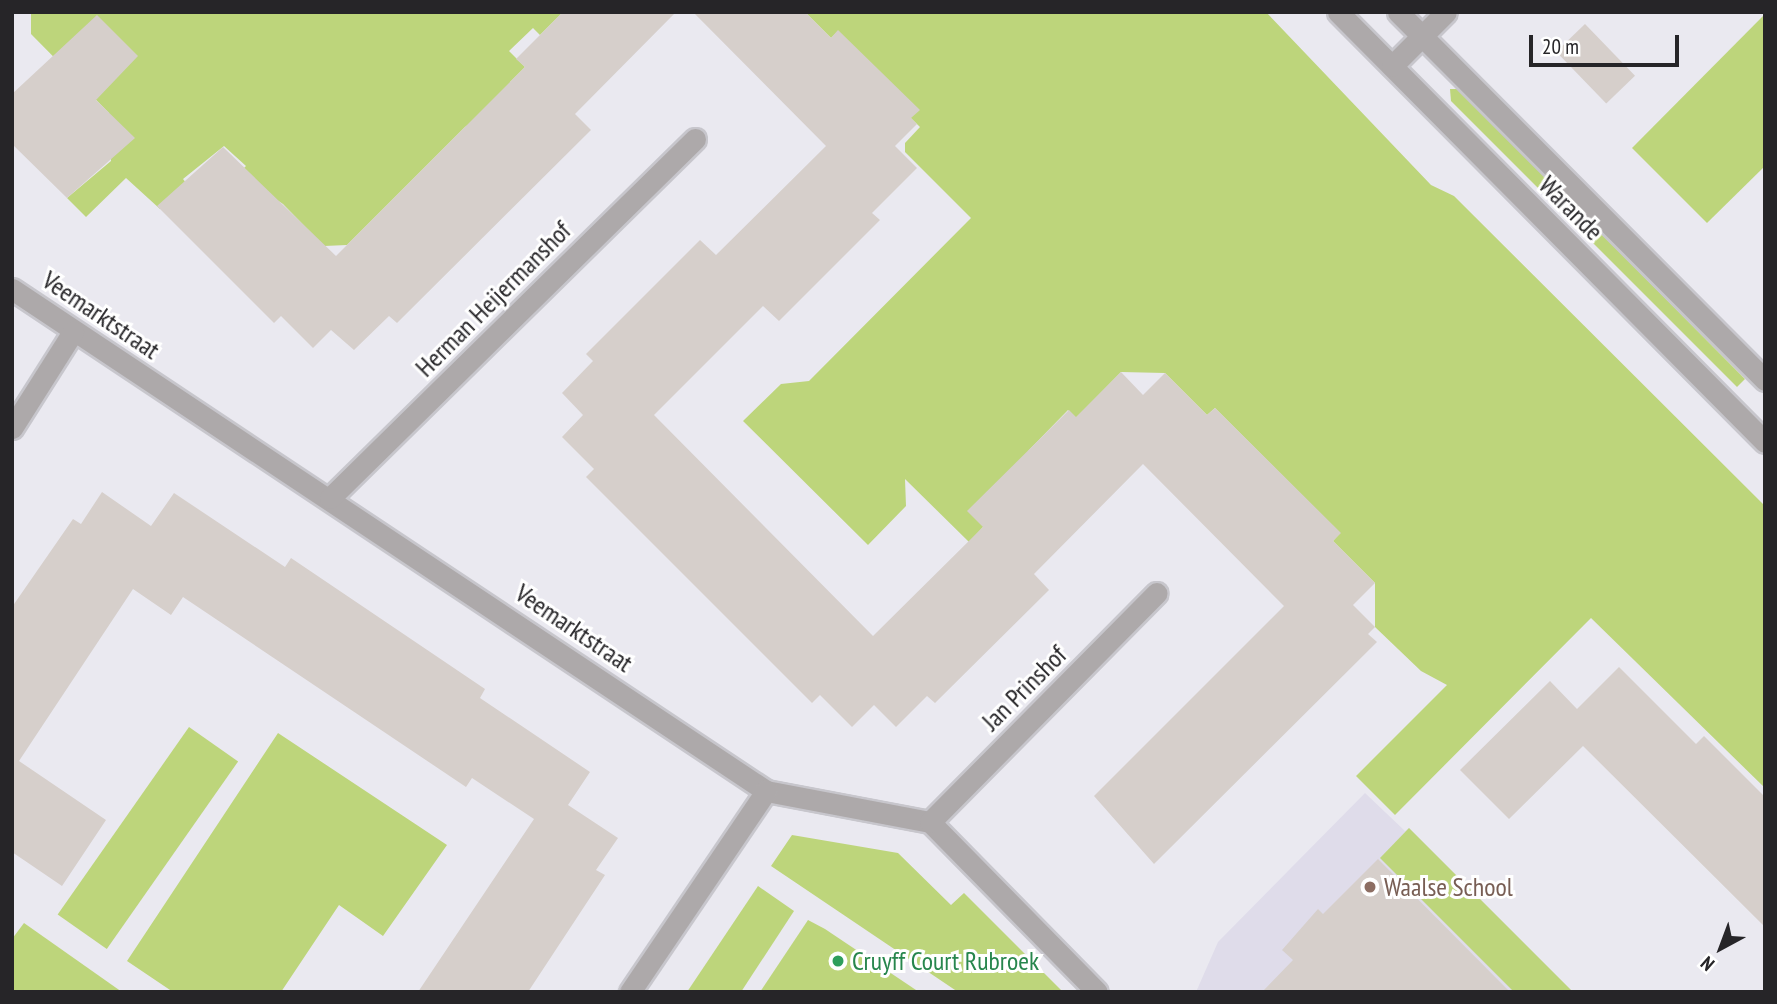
<!DOCTYPE html>
<html>
<head>
<meta charset="utf-8">
<style>
  body { margin:0 }
  #map { position:relative; width:1777px; height:1004px; overflow:hidden; background:#eae9f0; font-family:"PT Sans Narrow",sans-serif }
  div>[style] { position:absolute }
  [style*='--x'] { left:calc(var(--x)*1px); top:calc(var(--y)*1px); width:calc(var(--w)*1px); rotate:calc(var(--a)*1deg) }
  .built>* { inset:0; background:#dfdcea }
  .green>* { inset:0; background:#bdd57b; transform-origin:0 0 }
  .building>* { inset:0; background:#d6cfcb; transform-origin:0 0 }
  .roads { filter:drop-shadow(2px 0 #c7c6cc) drop-shadow(-2px 0 #c7c6cc) drop-shadow(0 2px #c7c6cc) drop-shadow(0 -2px #c7c6cc) }
  .minor>* { height:21px; margin:-10.5px; padding:0 10.5px; transform-origin:10.5px; border-radius:10.5px; background:#ada9aa }
  .dots>* { width:19px; height:19px; translate:-50% -50%; box-sizing:border-box; border:4px solid #fff; border-radius:50% }
  span { translate:-50% -50%; white-space:nowrap; text-align:center; line-height:1.15; -webkit-text-stroke:6px #fff; paint-order:stroke }
  .street-label { font-size:26px; color:#262528 }
  .education-label { font-size:26px; color:#785e54 }
  .left { translate:0 -50%; text-align:left }
  .leisure-label { font-size:26px; color:#27864d }
  .frame { position:absolute; inset:0; border:14px solid #262528; pointer-events:none }
  .north { position:absolute; left:1686px; top:913px; width:70px; height:70px; -webkit-text-stroke:5px #fff; paint-order:stroke; rotate:221deg; font-size:19px; font-weight:700; line-height:28px; text-align:center; color:#262528 }
  .north::after { content:''; display:block; margin:auto; width:24px; height:32px; background:#262528; clip-path:polygon(50% 0,100% 100%,50% 72%,0 100%) }
  .scale { position:absolute; left:1529px; top:35px; width:150px; height:32px; box-sizing:border-box; border:4px solid #262528; border-top:0; padding-left:9px; font-size:21px; line-height:24px; white-space:nowrap; color:#262528; -webkit-text-stroke:5px #fff; paint-order:stroke }
</style>
</head>
<body>
<div id="map">
  <div class="built">
    <i style="clip-path:polygon(1365px 793px,1405px 831px,1409px 828px,1573px 992px,1196px 992px,1218px 942px)"></i>
  </div>
  <div class="green">
    <i style="clip-path:polygon(31px 12px,563px 12px,540px 35px,533px 28px,509px 51px,525px 67px,510px 82px,517px 90px,465px 127px,347px 245px,324px 246px,283px 204px,238px 174px,246px 166px,224px 146px,183px 179px,186px 183px,160px 209px,126px 178px,86px 217px,67px 198px,111px 161px,109px 113px,31px 34px)"></i>
    <i style="clip-path:polygon(805px 12px,1266px 12px,1431px 185px,1454px 196px,1765px 506px,1765px 788px,1591px 618px,1395px 815px,1356px 776px,1447px 685px,1421px 671px,1375px 627px,1375px 583px,1333px 541px,1340px 533px,1215px 408px,1207px 415px,1165px 373px,1121px 372px,1076px 418px,1068px 410px,1029px 450px,983px 527px,969px 542px,905px 479px,906px 506px,868px 545px,743px 421px,781px 384px,809px 381px,971px 218px,905px 152px,905px 143px,920px 127px,874px 82px,838px 31px,831px 38px)"></i>
    <i style="clip-path:polygon(1765px 14px,1765px 166px,1707px 223px,1632px 148px)"></i>
    <i style="clip-path:polygon(1450px 89px,1458px 89px,1745px 379px,1737px 387px,1451px 101px)"></i>
    <i style="left:189px;top:727px;width:60px;height:229px;rotate:35deg"></i>
    <i style="clip-path:polygon(278px 733px,447px 845px,383px 936px,339px 905px,281px 992px,173px 992px,127px 961px)"></i>
    <i style="clip-path:polygon(1409px 828px,1573px 992px,1514px 992px,1380px 858px)"></i>
    <i style="clip-path:polygon(792px 835px,898px 853px,951px 905px,964px 893px,1063px 992px,958px 992px,771px 866px)"></i>
    <i style="clip-path:polygon(758px 886px,794px 911px,741px 992px,687px 992px)"></i>
    <i style="clip-path:polygon(808px 920px,825px 929px,919px 992px,760px 992px)"></i>
    <i style="clip-path:polygon(24px 923px,122px 992px,12px 992px,12px 939px)"></i>
  </div>
  <div class="building">
    <i style="clip-path:polygon(563px 12px,676px 12px,575px 114px,591px 130px,397px 323px,389px 316px,354px 350px,331px 330px,313px 348px,281px 316px,274px 323px,157px 206px,223px 147px,336px 256px,525px 67px,516px 59px)"></i>
    <i style="clip-path:polygon(693px 12px,805px 12px,831px 38px,838px 30px,920px 110px,911px 118px,917px 124px,895px 146px,917px 168px,872px 213px,880px 220px,779px 321px,763px 306px,654px 415px,873px 636px,983px 527px,967px 511px,1069px 410px,1076px 417px,1121px 372px,1143px 395px,1165px 373px,1207px 415px,1215px 408px,1341px 533px,1333px 541px,1375px 583px,1353px 605px,1375px 627px,1368px 634px,1377px 642px,1154px 864px,1094px 796px,1284px 606px,1143px 464px,1034px 574px,1049px 590px,935px 703px,927px 696px,896px 727px,874px 705px,852px 727px,820px 695px,812px 703px,586px 477px,594px 469px,562px 437px,583px 415px,562px 393px,593px 361px,586px 354px,700px 240px,716px 255px,826px 146px)"></i>
    <i style="clip-path:polygon(97px 15px,138px 56px,96px 100px,135px 138px,67px 198px,12px 144px,12px 94px)"></i>
    <i style="left:1585px;top:24px;width:72px;height:40px;rotate:46deg"></i>
    <i style="clip-path:polygon(102px 492px,151px 526px,174px 493px,285px 567px,291px 558px,485px 689px,480px 698px,590px 772px,568px 805px,618px 838px,596px 870px,605px 875px,528px 992px,418px 992px,534px 819px,472px 778px,466px 787px,183px 597px,171px 615px,133px 589px,19px 761px,106px 820px,62px 886px,12px 852px,12px 607px,73px 519px,81px 524px)"></i>
    <i style="clip-path:polygon(1619px 667px,1696px 744px,1704px 736px,1765px 797px,1765px 927px,1583px 746px,1509px 819px,1460px 770px,1550px 681px,1577px 709px)"></i>
    <i style="clip-path:polygon(1378px 859px,1510px 992px,1262px 992px,1293px 960px,1282px 950px,1318px 909px,1323px 914px)"></i>
  </div>
  <div class="roads">
    <div class="minor">
      <i style="--x:1338;--y:12;--w:606;--a:45.2"></i>
      <i style="--x:1398;--y:12;--w:520;--a:45.08"></i>
      <i style="--x:1392;--y:66;--w:76;--a:-45"></i>
      <i style="--x:12;--y:289;--w:906;--a:33.65"></i>
      <i style="--x:766;--y:791;--w:167;--a:10.7"></i>
      <i style="--x:930;--y:822;--w:238;--a:45.5"></i>
      <i style="--x:12;--y:428;--w:114;--a:-57.6"></i>
      <i style="--x:330;--y:498;--w:512;--a:-44.53"></i>
      <i style="--x:930;--y:822;--w:322;--a:-45.3"></i>
      <i style="--x:630;--y:992;--w:243;--a:-55.9"></i>
    </div>
  </div>
  <div class="dots">
    <i style="left:1370px;top:887px;background:#8d6e63"></i>
    <i style="left:838px;top:961px;background:#2e9e5b"></i>
  </div>
  <div class="street-label">
    <span style="left:1571px;top:208px;rotate:45deg">Warande</span>
    <span style="left:493px;top:299px;rotate:-45deg">Herman Heijermanshof</span>
    <span style="left:101px;top:315px;rotate:34deg">Veemarktstraat</span>
    <span style="left:574px;top:628px;rotate:34deg">Veemarktstraat</span>
    <span style="left:1024px;top:688px;rotate:-45deg">Jan Prinshof</span>
  </div>
  <div class="education-label">
    <span class="left" style="left:1384px;top:887px">Waalse School</span>
  </div>
  <div class="leisure-label">
    <span class="left" style="left:852px;top:961px">Cruyff Court Rubroek</span>
  </div>
  <div class="frame"></div>
  <div class="north">N</div>
  <div class="scale">20 m</div>
</div>
</body>
</html>
